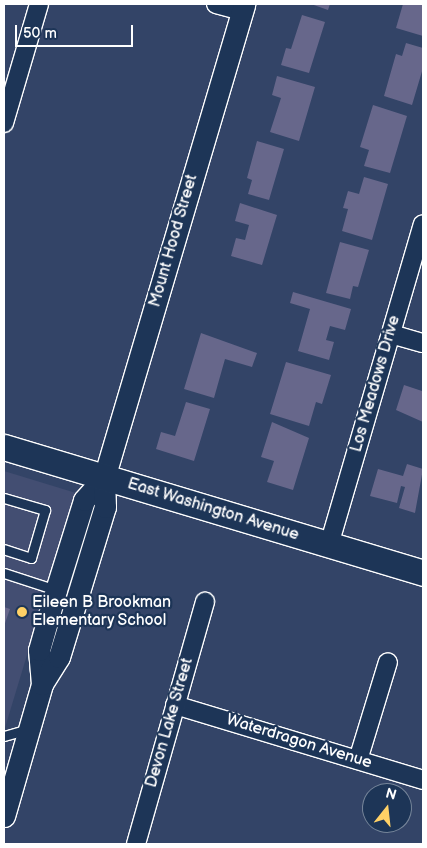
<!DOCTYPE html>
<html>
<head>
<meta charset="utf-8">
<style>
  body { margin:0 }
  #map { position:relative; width:427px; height:848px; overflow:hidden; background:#334467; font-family:"Balsamiq Sans",sans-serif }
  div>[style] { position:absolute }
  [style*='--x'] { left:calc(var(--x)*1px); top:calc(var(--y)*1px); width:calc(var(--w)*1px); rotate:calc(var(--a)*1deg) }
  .built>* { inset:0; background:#434e72 }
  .building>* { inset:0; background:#67678b }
  .roads { filter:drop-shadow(1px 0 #fff) drop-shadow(-1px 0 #fff) drop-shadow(0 1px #fff) drop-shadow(0 -1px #fff) }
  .service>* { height:9px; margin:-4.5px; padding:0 4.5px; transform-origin:4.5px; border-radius:4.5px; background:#1d3557 }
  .minor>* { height:18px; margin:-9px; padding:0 9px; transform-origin:9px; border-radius:9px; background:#1d3557 }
  .tertiary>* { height:21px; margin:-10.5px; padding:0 10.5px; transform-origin:10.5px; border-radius:10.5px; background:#1d3557 }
  .secondary>* { height:25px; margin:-12.5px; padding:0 12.5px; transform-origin:12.5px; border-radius:12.5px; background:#1d3557 }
  .dots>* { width:14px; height:14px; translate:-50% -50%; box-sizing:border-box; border:2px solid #1d3557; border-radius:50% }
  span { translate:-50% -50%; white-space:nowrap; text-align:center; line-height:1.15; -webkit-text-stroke:4.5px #1d3557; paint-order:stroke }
  .street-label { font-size:16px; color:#fff }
  .poi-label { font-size:16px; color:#fff }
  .left { translate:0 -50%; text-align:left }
  .frame { position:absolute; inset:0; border:5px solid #fff; pointer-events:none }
  .north { position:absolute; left:362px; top:783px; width:50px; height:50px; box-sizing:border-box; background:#1d3557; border:1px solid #77869a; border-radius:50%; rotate:16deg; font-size:14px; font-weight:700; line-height:20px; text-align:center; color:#fff }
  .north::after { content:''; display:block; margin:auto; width:18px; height:22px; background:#ffd166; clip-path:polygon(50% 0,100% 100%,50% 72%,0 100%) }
  .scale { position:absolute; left:15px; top:25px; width:118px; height:22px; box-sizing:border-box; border:2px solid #fff; border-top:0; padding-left:6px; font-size:15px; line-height:18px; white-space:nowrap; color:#fff; -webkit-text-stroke:4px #1d3557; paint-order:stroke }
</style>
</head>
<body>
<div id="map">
  <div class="built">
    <i style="clip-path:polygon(4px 471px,76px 493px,4px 731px)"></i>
  </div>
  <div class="building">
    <i style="clip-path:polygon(311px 4px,330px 4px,328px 10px)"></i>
    <i style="clip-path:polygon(403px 4px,423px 4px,423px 36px,396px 28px)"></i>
    <i style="clip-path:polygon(302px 15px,325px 22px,309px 73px,281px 65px,286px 48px,291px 49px)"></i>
    <i style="clip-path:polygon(406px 43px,423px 48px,423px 68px,412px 105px,384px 96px,396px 54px,402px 56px)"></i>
    <i style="clip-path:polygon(277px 76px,315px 87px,299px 141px,270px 132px,281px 98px,272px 95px)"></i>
    <i style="clip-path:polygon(373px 105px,407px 116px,390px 173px,364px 166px,369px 150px,360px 147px)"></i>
    <i style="clip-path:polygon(257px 141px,284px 149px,269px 200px,248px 194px,252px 180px,247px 178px)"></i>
    <i style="clip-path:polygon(364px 177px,388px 184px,372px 240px,342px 231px,348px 209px,343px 208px,348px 191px,359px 194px)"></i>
    <i style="clip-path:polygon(240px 203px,277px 215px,262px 265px,231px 256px,236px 238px,245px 240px,249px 225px,235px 221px)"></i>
    <i style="clip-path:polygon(340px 242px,369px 250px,358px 287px,353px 286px,350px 299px,326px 293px)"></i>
    <i style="clip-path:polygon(293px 292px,351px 309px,345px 330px,330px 326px,326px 340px,334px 342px,329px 360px,298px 351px,310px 309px,290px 303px)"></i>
    <i style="clip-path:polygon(201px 333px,257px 353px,252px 367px,225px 359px,214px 398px,184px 389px)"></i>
    <i style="clip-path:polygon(286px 362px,331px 375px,322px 404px,316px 402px,309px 426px,270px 414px)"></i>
    <i style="clip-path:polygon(404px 385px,422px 391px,423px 387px,423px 422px,396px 410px)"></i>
    <i style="clip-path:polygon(186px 402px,210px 409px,194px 461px,156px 449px,161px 432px,175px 436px)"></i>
    <i style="clip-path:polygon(272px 422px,309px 438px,293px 490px,267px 482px,274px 461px,261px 457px)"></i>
    <i style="clip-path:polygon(407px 464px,423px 469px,415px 513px,399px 508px,405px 487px,401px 486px,397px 503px,370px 496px,378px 469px,403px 476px)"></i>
    <i style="clip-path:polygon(4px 607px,10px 609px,4px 626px)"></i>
  </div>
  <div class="roads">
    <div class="service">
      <i style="--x:4;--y:498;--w:43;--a:16.3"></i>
      <i style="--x:45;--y:510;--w:50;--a:106.3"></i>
      <i style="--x:31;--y:558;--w:28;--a:-162"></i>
      <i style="--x:4;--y:573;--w:55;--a:18.1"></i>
      <i style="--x:4;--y:736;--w:26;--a:-16"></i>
    </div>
    <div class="minor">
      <i style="--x:216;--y:4;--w:27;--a:15"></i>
      <i style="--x:4;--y:123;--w:124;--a:-73.6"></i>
      <i style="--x:391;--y:334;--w:33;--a:16"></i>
      <i style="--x:329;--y:545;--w:334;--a:-73.7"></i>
      <i style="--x:175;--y:705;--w:259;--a:16.8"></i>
      <i style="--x:358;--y:760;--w:102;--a:-73"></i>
      <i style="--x:136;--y:844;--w:252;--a:-74.1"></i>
    </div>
    <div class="tertiary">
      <i style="--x:42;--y:684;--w:34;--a:-95"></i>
      <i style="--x:39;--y:650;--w:62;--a:-74.2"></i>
      <i style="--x:56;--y:590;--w:94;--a:-72.7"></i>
      <i style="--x:84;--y:500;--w:30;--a:-48"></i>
      <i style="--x:4;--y:816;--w:137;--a:-73.9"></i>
      <i style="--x:42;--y:684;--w:32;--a:-58"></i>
      <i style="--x:59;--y:657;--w:157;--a:-73"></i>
      <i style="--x:105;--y:507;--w:29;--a:-92"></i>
      <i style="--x:104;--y:478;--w:494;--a:-73.5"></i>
    </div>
    <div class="secondary">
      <i style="--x:4;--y:447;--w:438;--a:16.7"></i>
    </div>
  </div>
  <div class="dots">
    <i style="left:22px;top:612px;background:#ffd166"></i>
  </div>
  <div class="street-label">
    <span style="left:174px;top:241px;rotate:-74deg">Mount Hood Street</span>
    <span style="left:376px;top:384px;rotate:-74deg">Los Meadows Drive</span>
    <span style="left:213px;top:510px;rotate:17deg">East Washington Avenue</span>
    <span style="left:170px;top:723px;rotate:-74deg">Devon Lake Street</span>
    <span style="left:299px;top:742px;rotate:17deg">Waterdragon Avenue</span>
  </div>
  <div class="poi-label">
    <span class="left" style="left:32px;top:612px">Eileen B Brookman<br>Elementary School</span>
  </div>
  <div class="frame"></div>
  <div class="north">N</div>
  <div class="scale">50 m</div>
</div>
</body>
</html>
